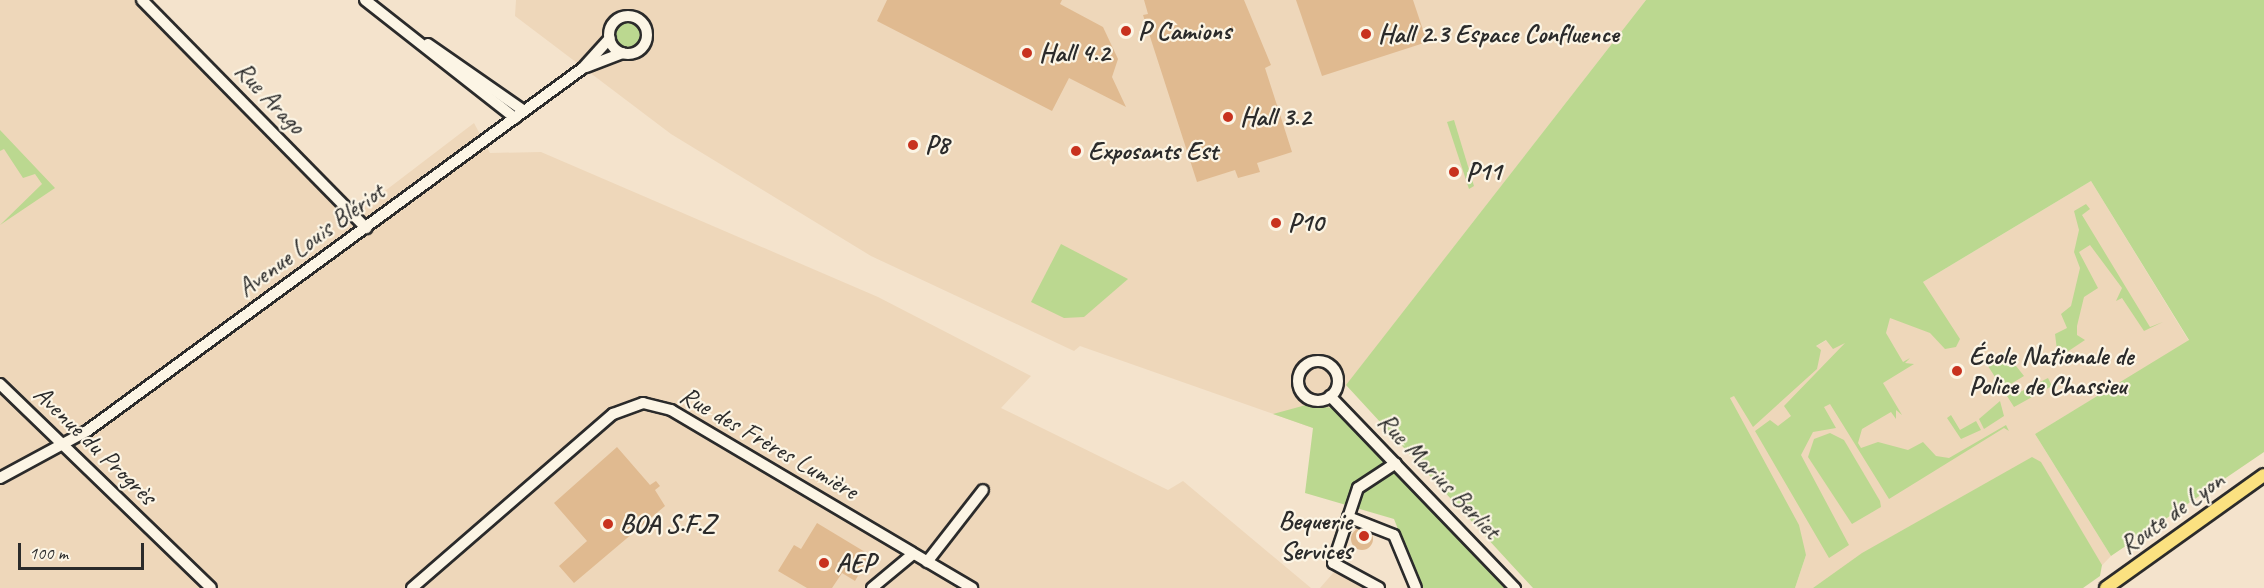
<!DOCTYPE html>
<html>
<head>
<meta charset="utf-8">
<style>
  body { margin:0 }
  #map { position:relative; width:2264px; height:588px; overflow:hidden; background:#f4e3cc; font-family:Caveat,sans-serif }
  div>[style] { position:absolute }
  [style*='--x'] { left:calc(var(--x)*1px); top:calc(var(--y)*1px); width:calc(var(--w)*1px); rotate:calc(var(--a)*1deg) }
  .built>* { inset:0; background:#eed7ba }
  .green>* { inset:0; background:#bbd890 }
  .round { border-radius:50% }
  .building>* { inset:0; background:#e0ba90 }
  .roads { filter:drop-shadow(2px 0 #2b2b2b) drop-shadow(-2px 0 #2b2b2b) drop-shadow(0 2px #2b2b2b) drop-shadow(0 -2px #2b2b2b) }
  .minor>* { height:10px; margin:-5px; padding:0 5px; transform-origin:5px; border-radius:5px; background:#fcf5e5 }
  .minor>.ring { margin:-5px; padding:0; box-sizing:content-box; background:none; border:10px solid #fcf5e5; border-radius:50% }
  .major>* { height:12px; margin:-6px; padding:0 6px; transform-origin:6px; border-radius:6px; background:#fbe180 }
  .dots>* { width:16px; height:16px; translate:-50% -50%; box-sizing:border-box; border:3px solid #fcf5e5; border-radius:50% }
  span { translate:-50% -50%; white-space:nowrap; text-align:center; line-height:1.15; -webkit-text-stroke:4.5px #fcf5e5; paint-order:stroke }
  .poi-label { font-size:26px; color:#2b2b2b; font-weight:700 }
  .left { translate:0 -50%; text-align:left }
  .right { translate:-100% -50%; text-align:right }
  .street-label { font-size:26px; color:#2b2b2b }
  .scale { position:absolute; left:18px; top:543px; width:126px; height:27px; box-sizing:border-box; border:3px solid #2b2b2b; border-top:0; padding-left:8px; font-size:18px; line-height:21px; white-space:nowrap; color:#2b2b2b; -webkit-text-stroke:4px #fcf5e5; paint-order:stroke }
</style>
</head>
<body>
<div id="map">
  <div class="built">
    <i style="clip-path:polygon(0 0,152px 0,360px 210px,474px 123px,490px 153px,541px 152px,878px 297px,1031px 376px,1001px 408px,1168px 490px,1183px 481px,1311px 588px,0 588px)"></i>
    <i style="clip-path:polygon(516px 0,1646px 0,1313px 428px,1080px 346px,1074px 351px,871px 256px,671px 134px,515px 16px)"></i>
    <i style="clip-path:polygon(2091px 181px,2189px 341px,2035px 434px,2111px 556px,2080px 588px,1795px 588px,1806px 555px,1730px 398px)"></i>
    <i style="clip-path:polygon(1334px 572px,1367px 588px,1320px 588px)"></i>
  </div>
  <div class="green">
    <i style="clip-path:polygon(1646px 0,2264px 0,2264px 452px,2111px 556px,2035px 434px,2189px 340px,2091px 181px,1923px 282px,1960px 339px,1956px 347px,1945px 349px,1930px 333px,1890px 318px,1886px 333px,1903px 362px,1910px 358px,1905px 363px,1914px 364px,1883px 383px,1902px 415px,1896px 410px,1896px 419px,1891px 412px,1862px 429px,1858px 443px,1861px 448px,1878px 442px,1908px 450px,1923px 442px,1936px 456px,1949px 458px,2006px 425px,2009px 431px,2004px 428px,1889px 499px,1830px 404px,1824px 407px,1836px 428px,1813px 432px,1801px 455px,1849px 545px,1829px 558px,1755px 431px,1770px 420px,1778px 426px,1791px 416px,1784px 406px,1845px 343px,1833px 349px,1826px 340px,1816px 346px,1821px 350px,1817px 369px,1753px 427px,1734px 396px,1730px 398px,1799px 525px,1806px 555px,1795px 588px,1533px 588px,1346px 385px)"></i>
    <i class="round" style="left:616px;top:23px;width:24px;height:24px"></i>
    <i style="clip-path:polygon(1454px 120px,1474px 186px,1469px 189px,1447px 122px)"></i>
    <i style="clip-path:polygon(0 130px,55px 188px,0 225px,42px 184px,35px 174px,23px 178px,4px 149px,0 151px)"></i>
    <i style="clip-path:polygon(2086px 204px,2090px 209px,2082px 215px,2150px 327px,2163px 322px,2144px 331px,2122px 298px,2116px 301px,2122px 288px,2090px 245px,2079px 252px,2098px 288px,2084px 297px,2077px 326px,2077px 335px,2085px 340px,2058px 358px,2055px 334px,2067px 328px,2061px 314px,2071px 306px,2080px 268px,2074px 252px,2079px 230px,2074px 211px)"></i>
    <i style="clip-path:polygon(1061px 244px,1128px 279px,1084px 317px,1064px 318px,1031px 302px)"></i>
    <i style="clip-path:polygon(2005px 352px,2024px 376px,2009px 385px,2014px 395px,2048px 378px,2052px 386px,2014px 407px,1988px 366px)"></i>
    <i style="clip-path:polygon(2000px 401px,2004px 416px,1984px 429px,1979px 419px)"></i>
    <i style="clip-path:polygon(1306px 405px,1334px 408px,1508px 588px,1421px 588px,1394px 519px,1305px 493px,1313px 428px,1273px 414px)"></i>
    <i style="clip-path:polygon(1951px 415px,1960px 430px,1976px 421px,1981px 430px,1961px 439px,1947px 418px)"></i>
    <i style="clip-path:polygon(1830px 433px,1844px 440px,1880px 501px,1881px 507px,1852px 524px,1808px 457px,1814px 439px)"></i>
    <i style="clip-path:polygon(2032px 457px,2041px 462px,2102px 565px,2100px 576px,2083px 588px,1813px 588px,1862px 553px)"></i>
  </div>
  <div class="building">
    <i style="clip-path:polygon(887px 0,1062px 0,1060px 4px,1103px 27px,1118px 59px,1112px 77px,1126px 107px,1069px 78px,1052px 111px,877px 21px)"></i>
    <i style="clip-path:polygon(1144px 0,1244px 0,1271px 65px,1265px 68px,1292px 152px,1257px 163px,1260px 172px,1238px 178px,1235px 170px,1197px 182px,1143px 15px,1148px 14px)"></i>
    <i style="clip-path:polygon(1296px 0,1413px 0,1427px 42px,1322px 76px)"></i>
    <i style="clip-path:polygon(617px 447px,650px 485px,656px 481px,660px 486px,655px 490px,665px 506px,574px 583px,559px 566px,587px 541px,554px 503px)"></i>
    <i style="clip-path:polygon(817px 523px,870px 555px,855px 581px,842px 573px,832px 588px,807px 588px,778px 571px,794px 545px,801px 549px)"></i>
    <i class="round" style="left:1351px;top:528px;width:22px;height:22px"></i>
  </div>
  <div class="roads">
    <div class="minor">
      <i style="--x:142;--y:0;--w:320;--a:45.5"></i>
      <i style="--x:365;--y:0;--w:191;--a:38.2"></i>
      <i class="ring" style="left:609px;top:16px;width:28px;height:28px"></i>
      <i style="--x:428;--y:44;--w:117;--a:34.9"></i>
      <i style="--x:586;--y:67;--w:39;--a:-21"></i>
      <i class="ring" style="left:1298px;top:361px;width:30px;height:30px"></i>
      <i style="--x:0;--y:384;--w:293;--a:44"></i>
      <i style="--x:1330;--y:396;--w:267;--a:46.1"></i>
      <i style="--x:0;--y:478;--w:99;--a:-28.4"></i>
      <i style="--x:87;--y:431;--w:615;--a:-36.2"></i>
      <i style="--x:583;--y:68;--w:40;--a:-48"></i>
      <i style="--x:1348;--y:517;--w:49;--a:21.4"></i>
      <i style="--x:1394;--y:535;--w:57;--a:67.5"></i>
      <i style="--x:927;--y:562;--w:91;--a:-52.1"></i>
      <i style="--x:412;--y:588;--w:266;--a:-40.9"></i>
      <i style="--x:613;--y:414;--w:32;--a:-20"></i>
      <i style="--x:643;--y:403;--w:29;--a:14"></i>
      <i style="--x:671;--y:410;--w:350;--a:30.6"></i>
      <i style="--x:872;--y:588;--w:53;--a:-39.7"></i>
      <i style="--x:1379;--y:588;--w:52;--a:-151.5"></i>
      <i style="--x:1333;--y:563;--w:79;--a:-71.6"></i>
      <i style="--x:1358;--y:488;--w:45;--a:-33.3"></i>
    </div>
    <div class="major">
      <i style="--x:2106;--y:588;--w:194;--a:-35.6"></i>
    </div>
  </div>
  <div class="dots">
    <i style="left:1126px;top:31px;background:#c8321e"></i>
    <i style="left:1366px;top:34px;background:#c8321e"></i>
    <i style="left:1027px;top:53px;background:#c8321e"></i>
    <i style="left:1228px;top:117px;background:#c8321e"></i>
    <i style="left:913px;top:145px;background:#c8321e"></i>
    <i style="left:1076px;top:151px;background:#c8321e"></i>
    <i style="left:1454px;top:172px;background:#c8321e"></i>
    <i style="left:1276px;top:223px;background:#c8321e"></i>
    <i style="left:1957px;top:371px;background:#c8321e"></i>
    <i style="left:608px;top:524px;background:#c8321e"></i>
    <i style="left:1364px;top:536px;background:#c8321e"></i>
    <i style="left:824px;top:563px;background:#c8321e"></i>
  </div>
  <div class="poi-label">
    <span class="left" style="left:1138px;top:31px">P Camions</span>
    <span class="left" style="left:1378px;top:34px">Hall 2.3 Espace Confluence</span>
    <span class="left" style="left:1039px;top:53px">Hall 4.2</span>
    <span class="left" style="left:1240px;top:117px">Hall 3.2</span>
    <span class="left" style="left:925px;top:145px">P8</span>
    <span class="left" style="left:1088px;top:151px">Exposants Est</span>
    <span class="left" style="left:1466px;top:172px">P11</span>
    <span class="left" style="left:1288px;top:223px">P10</span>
    <span class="left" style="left:1969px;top:371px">École Nationale de<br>Police de Chassieu</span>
    <span class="right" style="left:1352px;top:536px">Bequerie<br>Services</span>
    <span class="left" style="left:620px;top:524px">BOA S.F.Z</span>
    <span class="left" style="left:836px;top:563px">AEP</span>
  </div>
  <div class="street-label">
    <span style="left:270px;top:98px;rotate:46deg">Rue Arago</span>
    <span style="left:311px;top:240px;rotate:-36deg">Avenue Louis Blériot</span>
    <span style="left:769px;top:443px;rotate:30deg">Rue des Frères Lumière</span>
    <span style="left:95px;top:445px;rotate:44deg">Avenue du Progrès</span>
    <span style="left:1439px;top:476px;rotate:46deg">Rue Marius Berliet</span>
    <span style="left:2172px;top:513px;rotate:-36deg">Route de Lyon</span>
  </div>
  <div class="scale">100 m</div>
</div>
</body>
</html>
